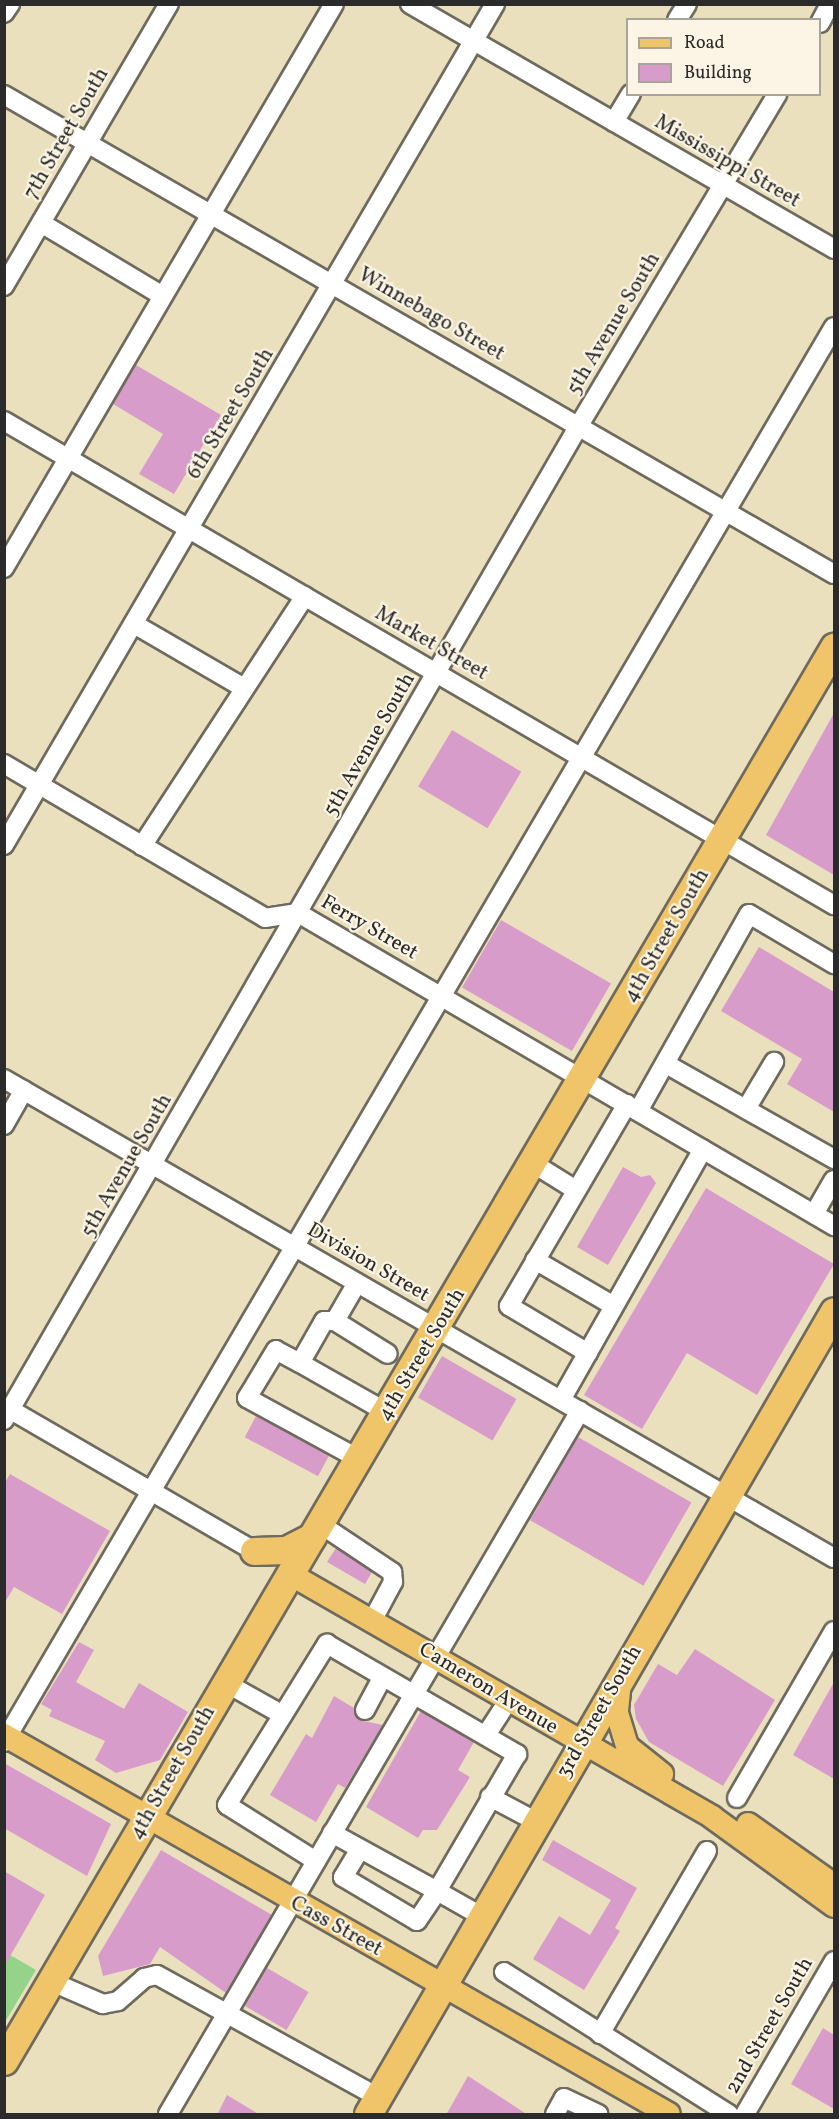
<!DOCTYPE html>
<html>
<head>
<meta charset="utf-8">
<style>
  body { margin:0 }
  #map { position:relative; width:839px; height:2119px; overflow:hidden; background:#ebe0bd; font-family:Vollkorn,serif }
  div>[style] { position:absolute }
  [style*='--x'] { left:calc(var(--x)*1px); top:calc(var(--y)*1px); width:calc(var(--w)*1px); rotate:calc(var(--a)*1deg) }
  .green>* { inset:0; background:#94d389 }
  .building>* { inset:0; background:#d89ccb; transform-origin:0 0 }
  .roads { filter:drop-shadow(2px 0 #6e6a5e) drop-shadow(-2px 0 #6e6a5e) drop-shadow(0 2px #6e6a5e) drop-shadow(0 -2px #6e6a5e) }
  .minor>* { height:18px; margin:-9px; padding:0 9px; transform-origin:9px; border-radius:9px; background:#fff }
  .major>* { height:22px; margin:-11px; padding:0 11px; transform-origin:11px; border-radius:11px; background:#f0c469 }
  .highway>* { height:27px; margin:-13.5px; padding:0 13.5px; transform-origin:13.5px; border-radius:13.5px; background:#f0c469 }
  span { translate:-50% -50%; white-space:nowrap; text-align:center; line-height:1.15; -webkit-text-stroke:4.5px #fcf5e5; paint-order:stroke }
  .street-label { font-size:21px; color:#2b2b2b }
  .frame { position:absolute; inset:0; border:6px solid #2b2b2b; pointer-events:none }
  .legend { position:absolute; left:626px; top:18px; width:195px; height:78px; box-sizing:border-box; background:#fcf5e5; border:2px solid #a8a49b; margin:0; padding:8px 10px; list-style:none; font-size:18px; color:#2b2b2b }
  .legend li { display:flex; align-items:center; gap:12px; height:30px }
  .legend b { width:30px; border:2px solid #a8a49b }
</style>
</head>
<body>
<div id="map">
  <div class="green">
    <i style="clip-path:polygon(5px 1952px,36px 1970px,5px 2022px)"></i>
  </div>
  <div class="building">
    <i style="clip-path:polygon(136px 365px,221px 415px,174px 494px,139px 474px,163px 434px,113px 404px)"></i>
    <i style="clip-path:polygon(834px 713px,834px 875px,766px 835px)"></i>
    <i style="left:452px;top:730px;width:81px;height:66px;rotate:31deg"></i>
    <i style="left:501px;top:920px;width:127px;height:78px;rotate:30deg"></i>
    <i style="clip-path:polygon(759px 947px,834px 992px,834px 1112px,787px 1084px,802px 1059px,721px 1011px)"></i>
    <i style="clip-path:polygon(623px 1167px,641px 1177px,650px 1175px,656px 1183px,608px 1265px,577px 1247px)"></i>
    <i style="clip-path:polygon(706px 1188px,834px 1264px,757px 1395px,687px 1353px,642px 1429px,584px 1395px)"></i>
    <i style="left:442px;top:1356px;width:86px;height:48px;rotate:30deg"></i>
    <i style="left:256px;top:1416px;width:83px;height:24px;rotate:28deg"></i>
    <i style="left:578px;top:1437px;width:131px;height:96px;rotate:30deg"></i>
    <i style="clip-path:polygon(10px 1474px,110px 1531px,62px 1614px,14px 1587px,4px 1604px,4px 1484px)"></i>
    <i style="clip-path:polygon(336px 1548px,372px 1572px,365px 1584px,327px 1562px)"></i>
    <i style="clip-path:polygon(79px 1642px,94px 1650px,76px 1682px,124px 1709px,139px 1683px,188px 1712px,160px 1760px,116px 1773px,95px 1760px,105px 1741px,49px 1716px,52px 1710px,41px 1704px)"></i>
    <i style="clip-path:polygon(695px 1649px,775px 1700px,723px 1786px,649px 1742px,636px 1719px,634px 1705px,658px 1664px,677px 1675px)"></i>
    <i style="clip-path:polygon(834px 1682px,834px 1779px,793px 1755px)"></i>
    <i style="clip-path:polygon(334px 1696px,354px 1708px,359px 1720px,383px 1725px,345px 1788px,338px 1784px,316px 1822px,270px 1795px,306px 1734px,312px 1738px)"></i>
    <i style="clip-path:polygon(421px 1711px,474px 1742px,458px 1770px,470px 1777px,437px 1830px,423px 1830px,418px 1838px,366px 1807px)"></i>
    <i style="clip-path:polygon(4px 1763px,111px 1824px,87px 1876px,4px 1828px)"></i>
    <i style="clip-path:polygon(553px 1840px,637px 1888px,615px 1928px,620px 1931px,584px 1990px,533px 1959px,559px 1916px,590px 1935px,611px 1900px,542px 1860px)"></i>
    <i style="clip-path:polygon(161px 1850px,272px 1915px,226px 1993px,160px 1947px,150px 1964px,103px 1976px,98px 1956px)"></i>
    <i style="clip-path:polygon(4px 1871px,45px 1895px,4px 1967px)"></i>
    <i style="left:267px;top:1968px;width:48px;height:44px;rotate:30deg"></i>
    <i style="clip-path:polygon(823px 2028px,834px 2035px,834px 2109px,791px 2084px)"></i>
    <i style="clip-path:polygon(468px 2076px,528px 2115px,446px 2115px)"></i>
    <i style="clip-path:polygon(227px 2095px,260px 2115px,217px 2115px)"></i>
  </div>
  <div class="roads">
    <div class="minor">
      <i style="--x:410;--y:4;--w:490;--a:30"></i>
      <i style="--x:4;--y:13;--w:11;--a:-56"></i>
      <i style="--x:677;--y:20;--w:19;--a:-58"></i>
      <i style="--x:820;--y:23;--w:21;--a:-62"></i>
      <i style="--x:4;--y:95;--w:958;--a:29.99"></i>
      <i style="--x:614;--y:122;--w:33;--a:-59"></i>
      <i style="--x:41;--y:223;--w:142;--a:30.9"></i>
      <i style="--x:4;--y:286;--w:327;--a:-59.7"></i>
      <i style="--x:4;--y:421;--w:961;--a:30.25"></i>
      <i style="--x:4;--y:568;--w:653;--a:-59.67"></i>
      <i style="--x:134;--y:624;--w:127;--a:30.2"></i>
      <i style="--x:4;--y:764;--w:303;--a:30.5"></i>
      <i style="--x:265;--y:918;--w:33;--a:-9"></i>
      <i style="--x:298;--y:913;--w:621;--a:30.28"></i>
      <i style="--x:4;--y:845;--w:974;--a:-59.72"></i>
      <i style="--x:142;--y:846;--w:298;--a:-56.9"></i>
      <i style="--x:666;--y:1064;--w:193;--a:29.5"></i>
      <i style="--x:4;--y:1079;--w:958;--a:29.99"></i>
      <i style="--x:746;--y:1109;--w:55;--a:-59.2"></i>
      <i style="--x:638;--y:1111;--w:226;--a:-60.6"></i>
      <i style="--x:749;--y:914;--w:99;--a:30.5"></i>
      <i style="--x:4;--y:1125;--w:40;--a:-60.3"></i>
      <i style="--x:534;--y:1164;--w:49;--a:31.8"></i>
      <i style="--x:814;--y:1214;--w:39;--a:-60"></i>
      <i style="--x:535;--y:1260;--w:91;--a:30.2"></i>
      <i style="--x:357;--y:1283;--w:44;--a:120.1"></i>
      <i style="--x:335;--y:1321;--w:62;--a:31.9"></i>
      <i style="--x:335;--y:1321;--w:11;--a:180"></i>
      <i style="--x:324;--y:1321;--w:48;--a:119.7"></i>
      <i style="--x:300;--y:1363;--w:101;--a:29.6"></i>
      <i style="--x:588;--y:1353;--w:92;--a:-149.3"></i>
      <i style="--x:509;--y:1306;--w:234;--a:-59.7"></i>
      <i style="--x:300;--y:1363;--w:27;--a:-152"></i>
      <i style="--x:276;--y:1350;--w:56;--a:121.1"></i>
      <i style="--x:247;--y:1398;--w:128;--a:28.6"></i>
      <i style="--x:561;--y:1400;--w:288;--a:-60.5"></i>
      <i style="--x:11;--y:1410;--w:281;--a:30.1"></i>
      <i style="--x:4;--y:1420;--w:1147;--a:-59.97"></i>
      <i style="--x:578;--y:427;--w:388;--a:-59.1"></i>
      <i style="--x:320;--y:1524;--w:87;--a:33.7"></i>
      <i style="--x:392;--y:1572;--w:10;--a:84"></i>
      <i style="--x:393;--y:1582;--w:44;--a:118.3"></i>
      <i style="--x:226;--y:1683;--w:65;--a:29.3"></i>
      <i style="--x:365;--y:1710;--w:36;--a:-62"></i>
      <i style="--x:486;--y:1735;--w:40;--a:-57.1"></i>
      <i style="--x:4;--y:1742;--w:1640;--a:-59.61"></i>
      <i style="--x:490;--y:1797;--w:53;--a:28"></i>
      <i style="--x:737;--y:1798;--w:193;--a:-59.9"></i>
      <i style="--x:360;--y:1849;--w:33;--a:121"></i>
      <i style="--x:343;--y:1877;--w:86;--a:30.7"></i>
      <i style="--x:417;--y:1921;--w:36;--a:-56"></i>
      <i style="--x:437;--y:1891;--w:53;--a:29.5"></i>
      <i style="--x:316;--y:1861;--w:105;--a:-147.8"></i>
      <i style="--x:227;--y:1805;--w:190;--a:-58.2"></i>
      <i style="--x:327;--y:1644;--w:220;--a:30.1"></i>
      <i style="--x:517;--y:1754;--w:159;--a:120.3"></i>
      <i style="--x:437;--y:1891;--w:120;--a:-151.1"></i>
      <i style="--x:504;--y:1972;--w:266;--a:32.3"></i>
      <i style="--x:50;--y:1981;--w:58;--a:23.5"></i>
      <i style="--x:103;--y:2004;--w:15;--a:-11"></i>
      <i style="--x:118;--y:2001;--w:35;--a:-41"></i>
      <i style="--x:144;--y:1978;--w:13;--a:-13"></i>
      <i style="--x:157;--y:1975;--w:252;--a:28.9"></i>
      <i style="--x:600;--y:2034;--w:212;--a:-59.7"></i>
      <i style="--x:168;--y:2114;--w:815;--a:-59.63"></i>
      <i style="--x:555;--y:2114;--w:18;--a:-61"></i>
      <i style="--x:564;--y:2098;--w:38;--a:25"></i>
      <i style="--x:745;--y:2114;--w:177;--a:-59.8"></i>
    </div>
    <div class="major">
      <i style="--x:290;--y:1574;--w:487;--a:29.9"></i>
      <i style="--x:712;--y:1817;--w:151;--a:36.1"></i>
      <i style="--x:620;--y:1682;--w:31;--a:96"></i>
      <i style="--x:617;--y:1713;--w:34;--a:73"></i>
      <i style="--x:627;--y:1746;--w:45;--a:38.7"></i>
      <i style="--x:4;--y:1735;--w:765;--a:29.68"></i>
      <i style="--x:748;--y:1824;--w:105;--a:35.3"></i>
    </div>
    <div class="highway">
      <i style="--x:254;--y:1551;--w:32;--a:-2"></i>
      <i style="--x:286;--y:1550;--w:29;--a:-27"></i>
      <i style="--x:4;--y:2061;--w:1640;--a:-59.59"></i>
      <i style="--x:368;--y:2114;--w:928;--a:-59.87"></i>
    </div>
  </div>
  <div class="street-label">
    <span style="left:67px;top:134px;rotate:-60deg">7th Street South</span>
    <span style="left:727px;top:162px;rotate:30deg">Mississippi Street</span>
    <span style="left:431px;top:315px;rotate:30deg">Winnebago Street</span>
    <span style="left:614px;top:324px;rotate:-59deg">5th Avenue South</span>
    <span style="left:231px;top:414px;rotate:-59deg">6th Street South</span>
    <span style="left:431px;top:644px;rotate:30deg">Market Street</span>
    <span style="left:370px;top:745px;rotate:-60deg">5th Avenue South</span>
    <span style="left:369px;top:928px;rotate:30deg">Ferry Street</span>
    <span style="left:667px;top:936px;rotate:-60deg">4th Street South</span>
    <span style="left:127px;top:1166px;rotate:-60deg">5th Avenue South</span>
    <span style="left:368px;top:1263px;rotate:30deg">Division Street</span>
    <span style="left:422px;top:1355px;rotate:-59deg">4th Street South</span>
    <span style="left:488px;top:1689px;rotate:31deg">Cameron Avenue</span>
    <span style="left:600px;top:1712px;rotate:-60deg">3rd Street South</span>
    <span style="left:173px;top:1773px;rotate:-60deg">4th Street South</span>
    <span style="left:336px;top:1927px;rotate:29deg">Cass Street</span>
    <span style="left:770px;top:2026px;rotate:-60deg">2nd Street South</span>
  </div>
  <div class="frame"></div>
  <ul class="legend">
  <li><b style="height:8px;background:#f0c469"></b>Road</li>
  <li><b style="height:16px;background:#d89ccb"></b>Building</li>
  </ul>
</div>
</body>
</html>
